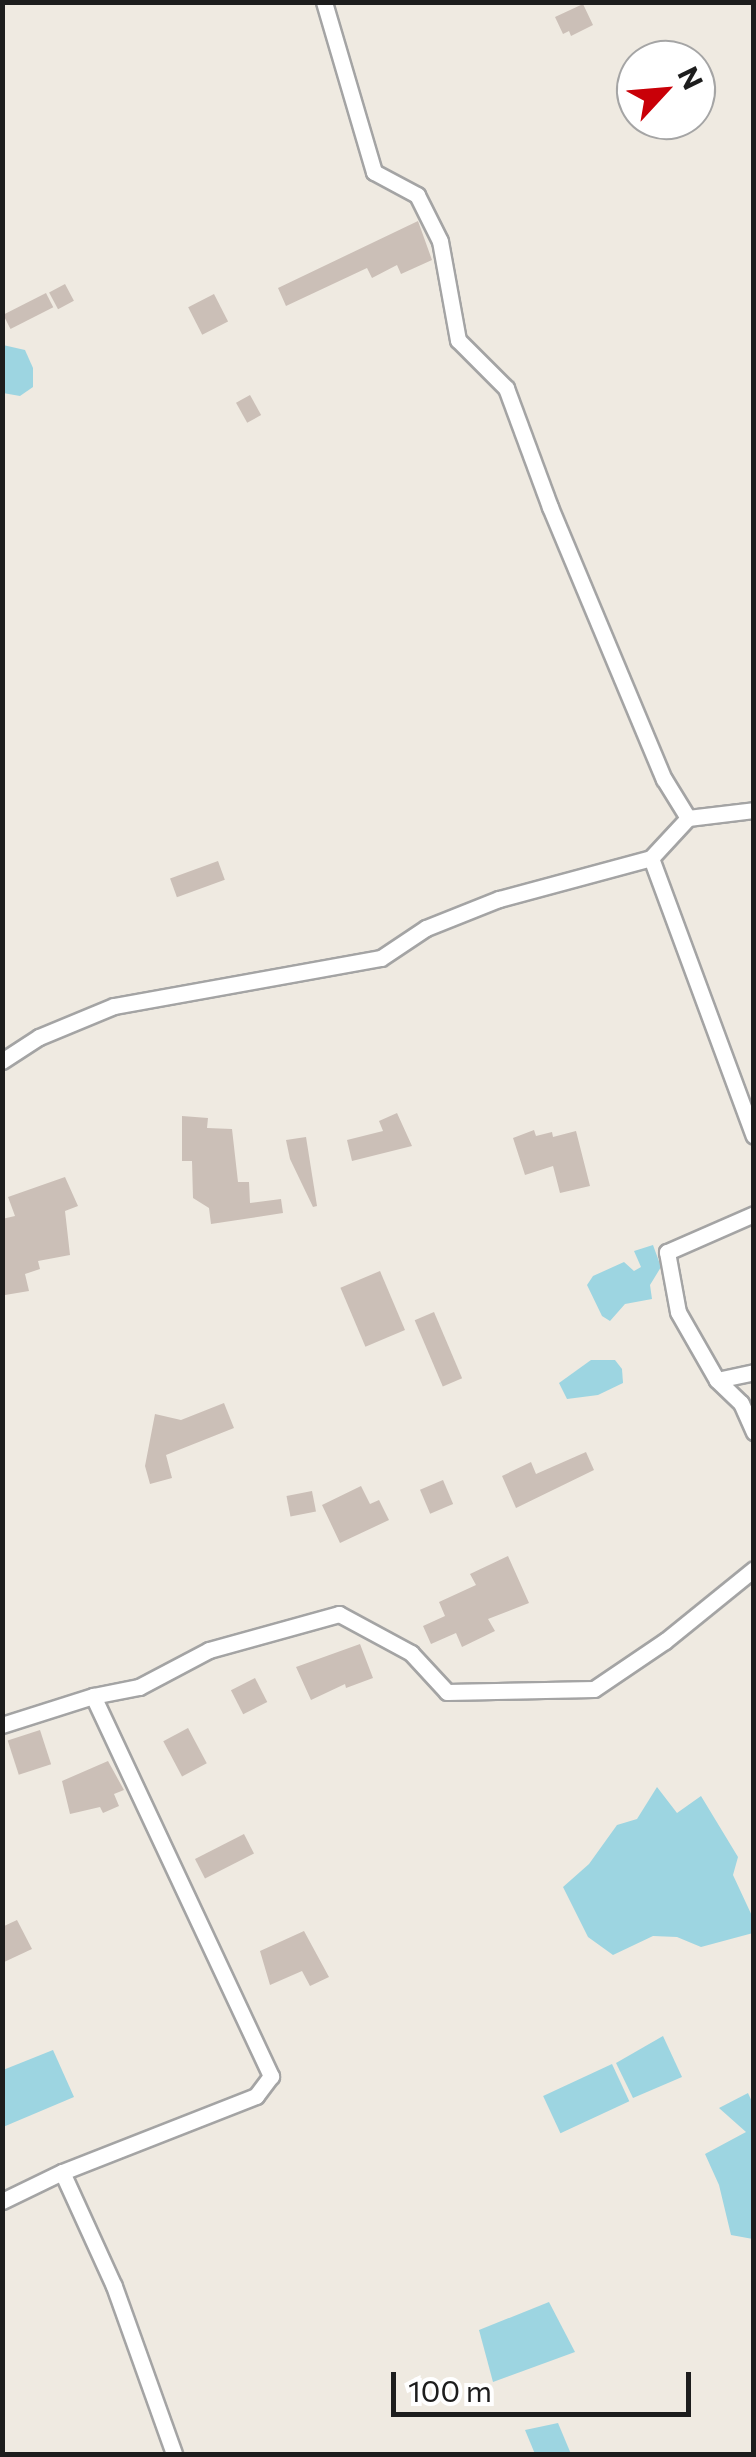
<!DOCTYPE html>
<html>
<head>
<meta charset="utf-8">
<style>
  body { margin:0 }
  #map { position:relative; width:756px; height:2457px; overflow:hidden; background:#efeae1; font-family:Commissioner,sans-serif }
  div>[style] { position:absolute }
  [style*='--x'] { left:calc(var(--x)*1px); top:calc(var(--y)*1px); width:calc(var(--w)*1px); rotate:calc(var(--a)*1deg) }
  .water>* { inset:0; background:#9dd5e1; transform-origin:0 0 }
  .building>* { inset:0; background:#cbbfb7; transform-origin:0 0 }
  .roads { filter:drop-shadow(2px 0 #a4a4a4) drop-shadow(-2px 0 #a4a4a4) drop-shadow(0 2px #a4a4a4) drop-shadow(0 -2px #a4a4a4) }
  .minor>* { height:15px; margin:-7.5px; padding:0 7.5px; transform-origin:7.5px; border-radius:7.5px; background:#fff }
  span { translate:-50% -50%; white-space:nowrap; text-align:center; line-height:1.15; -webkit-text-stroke:8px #fff; paint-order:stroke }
  .frame { position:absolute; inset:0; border:5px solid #1d1d1d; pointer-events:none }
  .north { position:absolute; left:616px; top:40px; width:100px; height:100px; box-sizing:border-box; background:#fff; border:2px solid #a5a5a5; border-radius:50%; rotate:64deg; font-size:28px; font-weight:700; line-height:40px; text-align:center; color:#1d1d1d }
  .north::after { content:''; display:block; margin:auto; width:35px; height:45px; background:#c90008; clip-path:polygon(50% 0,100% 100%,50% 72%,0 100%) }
  .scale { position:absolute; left:391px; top:2372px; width:300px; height:45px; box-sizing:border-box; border:5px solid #1d1d1d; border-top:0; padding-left:12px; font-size:30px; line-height:35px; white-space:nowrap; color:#1d1d1d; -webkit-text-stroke:8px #fff; paint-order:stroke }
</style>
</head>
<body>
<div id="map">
  <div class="water">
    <i style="clip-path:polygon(3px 345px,25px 350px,33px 368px,33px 387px,20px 396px,3px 393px)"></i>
    <i style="clip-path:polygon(653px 1245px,661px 1267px,650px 1285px,652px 1299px,625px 1304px,610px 1321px,602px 1316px,587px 1285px,593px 1276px,624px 1262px,634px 1271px,641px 1267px,634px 1251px)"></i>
    <i style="clip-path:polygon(591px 1360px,615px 1360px,622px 1369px,623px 1383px,598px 1395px,567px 1399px,559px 1383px)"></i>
    <i style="clip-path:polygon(657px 1787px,677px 1813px,701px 1796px,738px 1857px,733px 1875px,753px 1918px,753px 1933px,701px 1947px,677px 1937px,653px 1936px,613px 1955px,588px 1937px,563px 1887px,589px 1864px,617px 1825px,637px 1819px)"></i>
    <i style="clip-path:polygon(663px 2036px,682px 2077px,633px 2098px,616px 2063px)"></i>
    <i style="clip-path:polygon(53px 2050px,74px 2097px,3px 2127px,3px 2070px)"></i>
    <i style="left:612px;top:2064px;width:41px;height:76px;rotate:65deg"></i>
    <i style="clip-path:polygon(748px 2093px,754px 2106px,753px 2239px,731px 2235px,719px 2185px,705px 2154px,746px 2132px,719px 2108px)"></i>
    <i style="clip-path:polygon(549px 2302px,575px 2352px,493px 2382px,479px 2330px)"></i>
    <i style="clip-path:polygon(558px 2423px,571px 2454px,535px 2454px,525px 2430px)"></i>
  </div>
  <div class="building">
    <i style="clip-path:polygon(583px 4px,593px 25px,571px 36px,569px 31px,563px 34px,555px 17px)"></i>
    <i style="clip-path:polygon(418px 221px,432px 260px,401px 274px,397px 265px,372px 278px,367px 268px,286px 306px,278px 288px)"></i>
    <i style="left:65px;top:284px;width:19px;height:18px;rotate:62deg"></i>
    <i style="left:46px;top:293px;width:16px;height:48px;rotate:63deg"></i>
    <i style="left:214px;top:294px;width:31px;height:29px;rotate:63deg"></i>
    <i style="left:250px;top:395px;width:23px;height:16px;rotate:61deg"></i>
    <i style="left:218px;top:861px;width:20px;height:51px;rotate:70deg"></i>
    <i style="clip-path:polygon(397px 1113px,412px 1146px,352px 1161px,347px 1140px,383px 1131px,379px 1121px)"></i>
    <i style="clip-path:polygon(182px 1116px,208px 1118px,207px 1128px,232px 1129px,238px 1182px,249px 1182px,250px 1203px,281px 1199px,283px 1213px,211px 1224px,209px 1208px,193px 1198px,192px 1161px,182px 1161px)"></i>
    <i style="clip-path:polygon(534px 1130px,536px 1136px,552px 1132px,553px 1137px,576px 1131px,590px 1186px,560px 1193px,553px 1166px,525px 1175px,513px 1138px)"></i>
    <i style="clip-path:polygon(306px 1137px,317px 1206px,313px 1207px,290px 1159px,286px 1140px)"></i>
    <i style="clip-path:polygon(65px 1177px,78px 1206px,65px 1211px,70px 1255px,38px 1261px,40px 1269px,25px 1274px,29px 1291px,5px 1295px,2px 1219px,15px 1216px,8px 1197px)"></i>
    <i style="left:380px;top:1271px;width:64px;height:43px;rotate:67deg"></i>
    <i style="left:434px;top:1312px;width:72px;height:21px;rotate:67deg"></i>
    <i style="clip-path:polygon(224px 1403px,234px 1428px,166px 1455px,172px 1478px,150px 1484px,145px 1466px,155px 1414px,181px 1420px)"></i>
    <i style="clip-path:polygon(586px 1452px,594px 1470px,516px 1508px,502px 1476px,531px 1462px,536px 1474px)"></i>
    <i style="left:443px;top:1480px;width:26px;height:25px;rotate:67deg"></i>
    <i style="clip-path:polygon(361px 1486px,370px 1504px,379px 1500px,389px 1520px,340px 1543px,322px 1505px)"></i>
    <i style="left:312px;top:1491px;width:21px;height:26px;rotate:79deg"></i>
    <i style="clip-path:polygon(508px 1556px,529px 1603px,488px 1619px,495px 1631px,462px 1647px,456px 1633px,431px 1644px,423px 1626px,445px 1616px,439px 1602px,476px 1585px,470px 1574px)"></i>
    <i style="clip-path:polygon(360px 1644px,373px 1678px,346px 1688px,345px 1684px,311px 1700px,296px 1667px)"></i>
    <i style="left:255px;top:1678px;width:27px;height:27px;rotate:63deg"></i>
    <i style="left:188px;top:1728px;width:40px;height:28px;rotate:62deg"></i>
    <i style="left:40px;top:1730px;width:36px;height:34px;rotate:72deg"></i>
    <i style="clip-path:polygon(108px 1761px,124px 1790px,114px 1794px,119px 1806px,103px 1813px,100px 1807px,70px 1814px,62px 1781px)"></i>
    <i style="left:244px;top:1834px;width:22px;height:55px;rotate:63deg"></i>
    <i style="clip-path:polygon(17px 1920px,32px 1949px,2px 1963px,2px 1927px)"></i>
    <i style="clip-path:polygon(304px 1931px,329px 1977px,310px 1986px,302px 1971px,270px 1985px,260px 1951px)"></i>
  </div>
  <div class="roads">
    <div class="minor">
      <i style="--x:324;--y:2;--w:177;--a:73.6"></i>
      <i style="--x:374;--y:172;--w:49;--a:28.1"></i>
      <i style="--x:417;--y:195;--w:51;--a:63.4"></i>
      <i style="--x:440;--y:241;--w:101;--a:79.7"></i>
      <i style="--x:458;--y:340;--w:68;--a:45"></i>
      <i style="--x:506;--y:388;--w:127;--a:69.7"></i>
      <i style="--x:550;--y:507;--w:295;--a:67.3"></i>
      <i style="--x:664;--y:779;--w:46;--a:58.4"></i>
      <i style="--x:688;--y:818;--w:54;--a:132.8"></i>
      <i style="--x:651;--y:858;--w:296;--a:69.7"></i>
      <i style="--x:688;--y:818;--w:66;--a:-6.9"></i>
      <i style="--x:2;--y:1061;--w:44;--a:-33"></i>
      <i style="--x:39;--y:1037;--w:81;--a:-22.5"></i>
      <i style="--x:114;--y:1006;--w:271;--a:-10.2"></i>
      <i style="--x:381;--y:958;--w:54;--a:-33.7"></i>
      <i style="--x:426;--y:928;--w:79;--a:-21.7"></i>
      <i style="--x:499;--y:899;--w:157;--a:-15.1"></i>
      <i style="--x:754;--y:1214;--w:95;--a:156.4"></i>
      <i style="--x:667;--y:1252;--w:61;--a:79.6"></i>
      <i style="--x:678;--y:1312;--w:78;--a:60.2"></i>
      <i style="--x:717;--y:1380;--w:38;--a:-12"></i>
      <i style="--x:717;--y:1380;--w:33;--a:44"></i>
      <i style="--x:741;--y:1403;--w:32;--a:66"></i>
      <i style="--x:93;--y:1696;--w:47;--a:-11.1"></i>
      <i style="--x:139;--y:1687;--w:79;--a:-27.9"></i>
      <i style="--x:209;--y:1650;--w:135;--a:-15.5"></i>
      <i style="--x:339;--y:1614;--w:82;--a:28.4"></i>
      <i style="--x:411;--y:1653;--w:53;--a:47.3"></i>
      <i style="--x:447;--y:1692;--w:147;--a:-1.2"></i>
      <i style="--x:594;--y:1689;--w:86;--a:-34.1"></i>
      <i style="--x:665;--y:1641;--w:114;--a:-39"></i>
      <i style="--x:2;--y:1725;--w:96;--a:-17.7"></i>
      <i style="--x:93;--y:1696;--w:420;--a:64.9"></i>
      <i style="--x:271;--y:2076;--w:25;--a:127"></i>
      <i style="--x:256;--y:2096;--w:208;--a:158.6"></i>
      <i style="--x:62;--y:2172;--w:67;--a:154.2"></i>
      <i style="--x:62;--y:2172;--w:125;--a:65.5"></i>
      <i style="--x:114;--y:2286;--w:178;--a:70.3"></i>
    </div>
  </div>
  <div class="frame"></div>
  <div class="north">N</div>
  <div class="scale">100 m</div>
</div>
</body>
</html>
